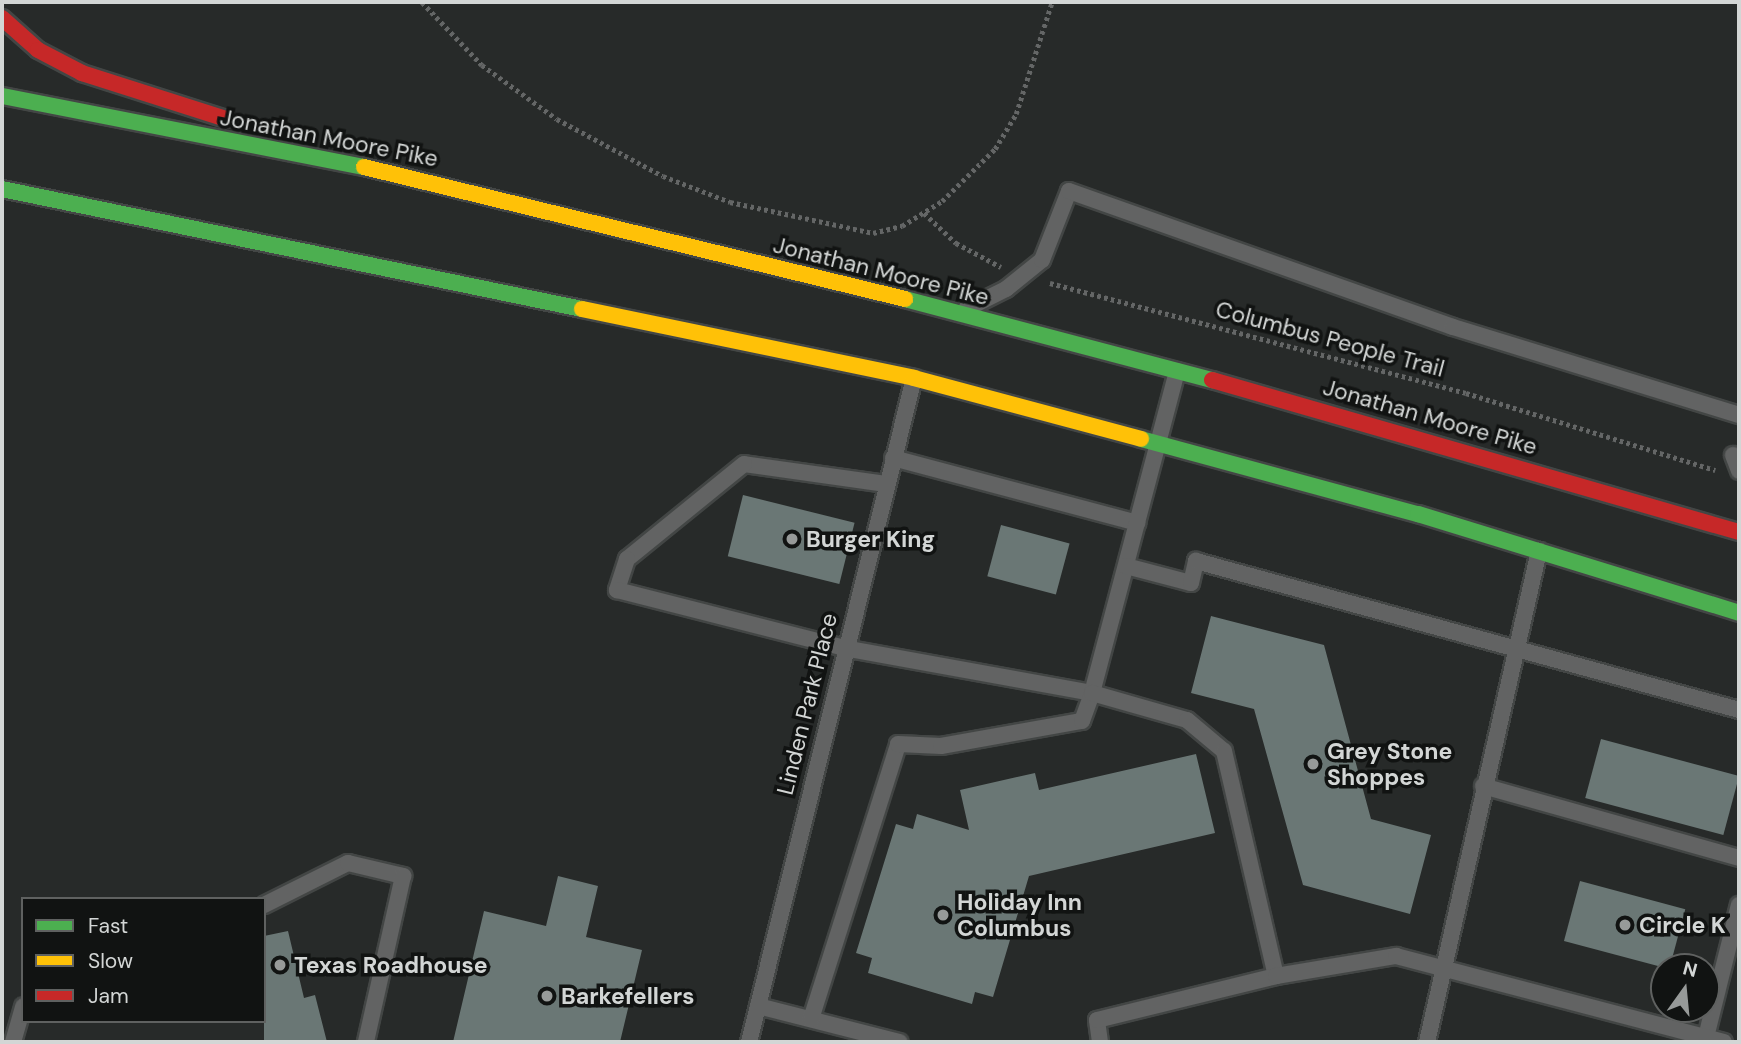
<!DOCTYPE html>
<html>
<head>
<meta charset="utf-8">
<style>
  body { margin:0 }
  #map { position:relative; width:1741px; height:1044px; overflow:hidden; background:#272a29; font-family:"DM Sans",sans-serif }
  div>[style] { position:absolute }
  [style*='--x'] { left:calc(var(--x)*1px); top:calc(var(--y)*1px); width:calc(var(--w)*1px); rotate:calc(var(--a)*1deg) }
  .building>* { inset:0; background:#6a7775; transform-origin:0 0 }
  .path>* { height:4.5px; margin-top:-2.25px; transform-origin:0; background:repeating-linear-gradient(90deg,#646666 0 3.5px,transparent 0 7px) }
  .roads { filter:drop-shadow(2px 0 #434645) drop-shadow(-2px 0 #434645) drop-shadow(0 2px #434645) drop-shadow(0 -2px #434645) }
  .lane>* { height:16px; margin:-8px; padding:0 8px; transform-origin:8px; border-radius:8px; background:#626363 }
  .fast>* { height:16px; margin:-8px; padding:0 8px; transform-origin:8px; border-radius:8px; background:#4caf50 }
  .slow>* { height:16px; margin:-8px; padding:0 8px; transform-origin:8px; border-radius:8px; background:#ffc107 }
  .jam>* { height:16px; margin:-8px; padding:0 8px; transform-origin:8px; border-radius:8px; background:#c62828 }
  .dots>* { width:19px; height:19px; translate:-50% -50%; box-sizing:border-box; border:4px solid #111312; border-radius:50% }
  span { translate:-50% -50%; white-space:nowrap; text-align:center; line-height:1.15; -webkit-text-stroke:7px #111312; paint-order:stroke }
  .street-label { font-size:23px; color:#d3d6d5 }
  .poi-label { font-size:23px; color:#d3d6d5; font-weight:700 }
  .left { translate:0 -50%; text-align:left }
  .frame { position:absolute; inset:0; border:4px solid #d3d6d5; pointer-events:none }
  .legend { position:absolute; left:21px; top:897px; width:245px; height:126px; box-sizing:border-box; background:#111312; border:2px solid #5f6160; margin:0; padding:9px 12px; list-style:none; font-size:21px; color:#d3d6d5 }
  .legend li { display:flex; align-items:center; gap:14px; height:35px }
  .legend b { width:35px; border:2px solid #5f6160 }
  .north { position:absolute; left:1650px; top:953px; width:70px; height:70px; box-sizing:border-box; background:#111312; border:2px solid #5f6160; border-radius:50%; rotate:15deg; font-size:19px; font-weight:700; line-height:28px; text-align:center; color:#d3d6d5 }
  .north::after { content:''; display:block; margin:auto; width:24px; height:32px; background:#979a99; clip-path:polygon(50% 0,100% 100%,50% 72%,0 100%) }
</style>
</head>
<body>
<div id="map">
  <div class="building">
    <i style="left:743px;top:495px;width:115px;height:63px;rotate:14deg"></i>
    <i style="left:1001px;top:525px;width:71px;height:53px;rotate:15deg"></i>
    <i style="clip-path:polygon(1211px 616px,1324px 645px,1371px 819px,1431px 835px,1410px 914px,1303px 885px,1254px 709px,1191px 693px)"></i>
    <i style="left:1601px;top:739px;width:143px;height:61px;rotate:15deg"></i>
    <i style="clip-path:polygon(1196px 754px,1215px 833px,1029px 876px,993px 997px,975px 992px,972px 1004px,868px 973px,872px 958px,856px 953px,896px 824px,913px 829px,917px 814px,969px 830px,960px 790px,1035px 773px,1039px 790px)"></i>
    <i style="clip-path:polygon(558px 876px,598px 886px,586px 937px,642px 950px,620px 1042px,453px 1042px,484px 911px,546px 926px)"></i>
    <i style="left:1580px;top:881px;width:109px;height:62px;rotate:15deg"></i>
    <i style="clip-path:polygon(288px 931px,304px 998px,315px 995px,327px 1042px,264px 1042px,264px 936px)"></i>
  </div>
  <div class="path">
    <i style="--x:422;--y:2;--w:87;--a:46.4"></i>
    <i style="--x:482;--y:65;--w:92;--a:35.8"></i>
    <i style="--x:557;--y:119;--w:120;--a:28.3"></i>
    <i style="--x:663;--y:176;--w:72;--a:21.2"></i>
    <i style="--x:730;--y:202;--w:146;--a:12.2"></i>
    <i style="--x:873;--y:233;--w:30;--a:-14"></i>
    <i style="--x:902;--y:226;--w:47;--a:-32"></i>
    <i style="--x:942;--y:201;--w:74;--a:-44.5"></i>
    <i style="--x:995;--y:149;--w:41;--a:-59"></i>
    <i style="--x:1016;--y:114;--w:118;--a:-72.2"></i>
    <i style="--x:924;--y:213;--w:44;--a:43.2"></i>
    <i style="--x:956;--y:243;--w:51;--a:28.1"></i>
    <i style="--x:1050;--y:283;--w:430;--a:14.8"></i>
    <i style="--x:1466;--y:393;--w:261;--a:17.2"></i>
  </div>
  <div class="roads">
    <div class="lane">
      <i style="--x:966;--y:309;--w:45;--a:-26.6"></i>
      <i style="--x:1006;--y:289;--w:46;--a:-38.9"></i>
      <i style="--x:1042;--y:260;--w:74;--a:-68.6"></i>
      <i style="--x:1069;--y:191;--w:407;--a:19.5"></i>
      <i style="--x:1453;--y:327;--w:299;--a:17.1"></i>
      <i style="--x:1733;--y:455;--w:17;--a:69"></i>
      <i style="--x:893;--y:458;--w:253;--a:14.9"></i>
      <i style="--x:886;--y:484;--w:143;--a:-172"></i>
      <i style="--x:744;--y:464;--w:151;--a:140.9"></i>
      <i style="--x:627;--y:559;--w:33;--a:108"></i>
      <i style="--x:617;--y:590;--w:234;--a:14.3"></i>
      <i style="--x:844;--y:648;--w:252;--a:10.3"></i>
      <i style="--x:1092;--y:693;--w:333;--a:-75.2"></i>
      <i style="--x:1126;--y:566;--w:67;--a:14.7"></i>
      <i style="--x:1191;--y:583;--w:23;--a:-77"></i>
      <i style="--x:1196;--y:561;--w:563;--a:15.34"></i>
      <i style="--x:1483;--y:786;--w:266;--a:15.7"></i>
      <i style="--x:264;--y:905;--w:94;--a:-26.6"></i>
      <i style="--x:348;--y:863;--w:57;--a:13.3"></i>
      <i style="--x:403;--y:876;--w:170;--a:102.6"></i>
      <i style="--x:758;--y:1006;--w:146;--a:14.3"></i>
      <i style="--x:811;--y:1019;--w:288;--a:-72.4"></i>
      <i style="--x:898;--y:744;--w:43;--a:2.7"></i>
      <i style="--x:941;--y:746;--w:143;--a:-10.1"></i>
      <i style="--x:1082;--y:721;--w:30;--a:-70"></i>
      <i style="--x:1092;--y:693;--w:99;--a:15.9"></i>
      <i style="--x:1187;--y:720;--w:48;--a:40"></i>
      <i style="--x:1224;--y:751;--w:231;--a:77"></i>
      <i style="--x:1706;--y:1037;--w:136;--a:-76"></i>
      <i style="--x:13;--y:1042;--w:37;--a:-74"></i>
      <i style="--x:749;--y:1042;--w:684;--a:-76.04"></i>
      <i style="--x:1100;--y:1042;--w:22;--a:-98"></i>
      <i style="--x:1097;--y:1020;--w:184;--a:-13.8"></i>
      <i style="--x:1276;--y:976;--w:122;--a:-9.5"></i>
      <i style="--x:1396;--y:956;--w:339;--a:14.7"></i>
      <i style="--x:1427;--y:1042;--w:504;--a:-77.15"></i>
    </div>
    <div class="fast">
      <i style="--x:2;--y:96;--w:369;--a:11.1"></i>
      <i style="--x:2;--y:189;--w:592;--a:11.69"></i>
      <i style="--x:905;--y:299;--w:318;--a:14.8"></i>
      <i style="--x:1141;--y:439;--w:287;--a:15.2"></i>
      <i style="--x:1418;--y:514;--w:336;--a:17.1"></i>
    </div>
    <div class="slow">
      <i style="--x:364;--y:167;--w:557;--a:13.71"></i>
      <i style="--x:582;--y:309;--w:339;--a:11.7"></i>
      <i style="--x:914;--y:378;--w:235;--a:15"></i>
    </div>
    <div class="jam">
      <i style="--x:2;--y:18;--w:48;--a:41.6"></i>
      <i style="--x:38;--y:50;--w:50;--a:27.6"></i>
      <i style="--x:82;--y:73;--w:151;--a:17.7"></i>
      <i style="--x:1212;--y:380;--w:548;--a:16.09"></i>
    </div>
  </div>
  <div class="dots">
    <i style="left:792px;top:539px;background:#979a99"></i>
    <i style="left:1313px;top:764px;background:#979a99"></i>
    <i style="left:943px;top:915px;background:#979a99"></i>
    <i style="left:1625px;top:925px;background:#979a99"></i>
    <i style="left:280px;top:965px;background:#979a99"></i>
    <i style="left:547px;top:996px;background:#979a99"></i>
  </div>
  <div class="street-label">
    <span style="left:329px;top:138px;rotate:11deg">Jonathan Moore Pike</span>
    <span style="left:881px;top:271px;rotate:14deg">Jonathan Moore Pike</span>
    <span style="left:1330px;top:339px;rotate:15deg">Columbus People Trail</span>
    <span style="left:1430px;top:417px;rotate:16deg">Jonathan Moore Pike</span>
    <span style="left:807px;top:704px;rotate:-76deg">Linden Park Place</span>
  </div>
  <div class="poi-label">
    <span class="left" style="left:806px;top:539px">Burger King</span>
    <span class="left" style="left:1327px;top:764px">Grey Stone<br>Shoppes</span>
    <span class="left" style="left:957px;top:915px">Holiday Inn<br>Columbus</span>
    <span class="left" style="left:1639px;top:925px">Circle K</span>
    <span class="left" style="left:294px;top:965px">Texas Roadhouse</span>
    <span class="left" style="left:561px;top:996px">Barkefellers</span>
  </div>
  <div class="frame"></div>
  <ul class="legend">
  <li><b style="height:9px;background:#4caf50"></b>Fast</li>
  <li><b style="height:9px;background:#ffc107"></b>Slow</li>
  <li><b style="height:9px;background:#c62828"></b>Jam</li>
  </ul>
  <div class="north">N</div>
</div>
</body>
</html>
